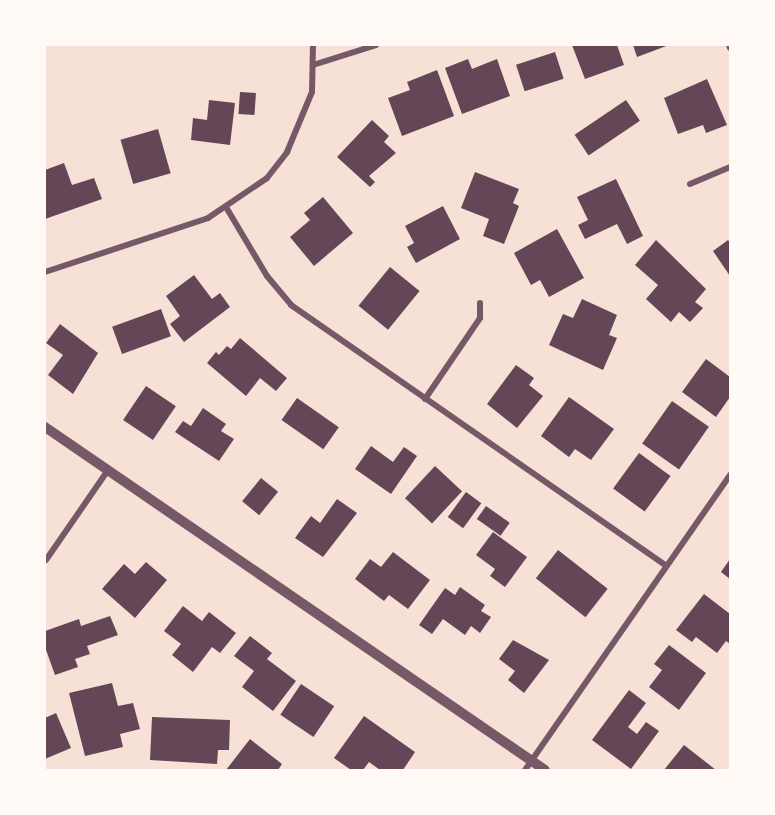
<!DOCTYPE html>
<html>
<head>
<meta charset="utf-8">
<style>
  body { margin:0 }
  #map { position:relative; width:775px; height:815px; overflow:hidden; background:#f7e1d7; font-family:"DM Sans",sans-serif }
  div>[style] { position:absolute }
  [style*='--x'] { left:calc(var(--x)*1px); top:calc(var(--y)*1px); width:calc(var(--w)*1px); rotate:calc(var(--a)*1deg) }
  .building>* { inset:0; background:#644757; transform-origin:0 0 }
  .minor>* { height:6px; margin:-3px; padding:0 3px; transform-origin:3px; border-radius:3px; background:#755966 }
  .tertiary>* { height:10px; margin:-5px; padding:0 5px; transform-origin:5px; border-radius:5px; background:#755966 }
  span { translate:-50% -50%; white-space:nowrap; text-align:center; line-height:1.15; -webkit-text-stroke:4.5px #fffaf5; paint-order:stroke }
  .frame { position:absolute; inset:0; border:46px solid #fffaf5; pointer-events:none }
</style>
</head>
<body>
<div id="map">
  <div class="building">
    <i style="clip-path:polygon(572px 45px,617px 45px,624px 65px,585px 79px)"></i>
    <i style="clip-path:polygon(633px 45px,669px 45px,637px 57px)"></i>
    <i style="left:555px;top:52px;width:28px;height:41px;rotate:72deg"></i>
    <i style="clip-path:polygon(468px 59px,472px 69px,497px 59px,510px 96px,462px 114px,445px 68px)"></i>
    <i style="clip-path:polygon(437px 70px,454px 116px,402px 136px,388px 98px,410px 90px,407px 82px)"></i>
    <i style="clip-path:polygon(707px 79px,727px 125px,706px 133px,703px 125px,678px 134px,664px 98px)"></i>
    <i style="left:240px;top:92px;width:16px;height:22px;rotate:4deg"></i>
    <i style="clip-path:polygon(209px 100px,235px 103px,230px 145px,191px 140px,193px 118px,207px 120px)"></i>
    <i style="left:626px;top:100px;width:25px;height:62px;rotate:56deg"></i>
    <i style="clip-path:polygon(372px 120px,389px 136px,384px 142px,396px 153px,369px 176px,375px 182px,370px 187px,337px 157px)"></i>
    <i style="left:158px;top:129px;width:46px;height:39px;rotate:74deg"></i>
    <i style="clip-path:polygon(64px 163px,72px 185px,94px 178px,102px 199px,45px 219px,45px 170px)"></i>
    <i style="clip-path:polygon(475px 172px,519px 189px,513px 203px,519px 206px,504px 244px,483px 236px,489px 219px,461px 208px)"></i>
    <i style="clip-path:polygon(616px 179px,643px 236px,627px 244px,617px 224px,585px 239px,578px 225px,588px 220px,577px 197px)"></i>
    <i style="clip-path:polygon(323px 197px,353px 233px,314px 266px,290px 237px,310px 220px,304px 213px)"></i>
    <i style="clip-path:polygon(443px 206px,460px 239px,416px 263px,407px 247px,414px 243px,405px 226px)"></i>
    <i style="clip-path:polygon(557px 229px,584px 278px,549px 297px,540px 280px,531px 285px,514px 253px)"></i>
    <i style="clip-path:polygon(656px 240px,706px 289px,695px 302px,703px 308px,690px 322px,679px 312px,671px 322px,646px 299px,658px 285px,635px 265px)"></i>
    <i style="clip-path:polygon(728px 240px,730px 243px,730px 276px,713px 251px)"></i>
    <i style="left:390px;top:267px;width:38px;height:50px;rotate:39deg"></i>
    <i style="clip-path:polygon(194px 275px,212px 299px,220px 293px,230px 307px,184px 342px,170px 324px,180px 316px,166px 296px)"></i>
    <i style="clip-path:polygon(582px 299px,617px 315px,609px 335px,617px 338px,603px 370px,549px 345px,563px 314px,573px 318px)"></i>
    <i style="left:161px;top:309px;width:29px;height:52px;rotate:70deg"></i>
    <i style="clip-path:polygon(60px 324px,98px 353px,73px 394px,48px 375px,63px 355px,46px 343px)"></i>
    <i style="clip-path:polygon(240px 338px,287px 378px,276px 391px,260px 378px,246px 396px,207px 363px,216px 352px,219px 355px,227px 346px,231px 349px)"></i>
    <i style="clip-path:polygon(706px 359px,730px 377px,730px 397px,716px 417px,682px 392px)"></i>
    <i style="clip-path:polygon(516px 365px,534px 378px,529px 385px,543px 396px,517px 428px,487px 404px)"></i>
    <i style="left:146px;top:386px;width:36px;height:41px;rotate:34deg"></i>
    <i style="clip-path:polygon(569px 397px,614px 429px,591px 460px,575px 449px,569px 457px,541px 436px)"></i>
    <i style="left:297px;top:398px;width:51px;height:27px;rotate:35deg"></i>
    <i style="left:672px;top:401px;width:45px;height:52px;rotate:35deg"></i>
    <i style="clip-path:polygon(203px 408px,226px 424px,221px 431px,234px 439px,219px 461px,175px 432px,183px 421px,191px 426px)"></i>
    <i style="clip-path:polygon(371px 446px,393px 462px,404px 447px,417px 456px,391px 494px,355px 469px)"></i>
    <i style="left:639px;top:453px;width:39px;height:44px;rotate:36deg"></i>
    <i style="left:435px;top:466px;width:37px;height:44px;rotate:43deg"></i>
    <i style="left:261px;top:478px;width:22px;height:30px;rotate:39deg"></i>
    <i style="left:466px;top:492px;width:19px;height:31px;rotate:36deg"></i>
    <i style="clip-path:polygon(337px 499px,357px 513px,323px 557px,295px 538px,311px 516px,320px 523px)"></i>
    <i style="left:486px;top:506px;width:29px;height:16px;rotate:35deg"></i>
    <i style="clip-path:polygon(493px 532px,527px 557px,505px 587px,490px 576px,495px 569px,476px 555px)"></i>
    <i style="left:558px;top:550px;width:63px;height:36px;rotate:38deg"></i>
    <i style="clip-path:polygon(393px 552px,430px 580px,408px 609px,389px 595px,384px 601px,355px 579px,370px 559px,381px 567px)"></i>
    <i style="clip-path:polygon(730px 559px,730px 579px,721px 572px)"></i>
    <i style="clip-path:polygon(146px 562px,167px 580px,135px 618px,102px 589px,124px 564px,135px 574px)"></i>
    <i style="clip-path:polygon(460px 587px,485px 605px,481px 611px,491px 617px,480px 633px,471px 626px,465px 635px,443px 619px,432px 634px,419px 625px,445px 588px,455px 595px)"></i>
    <i style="clip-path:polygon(704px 594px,730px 614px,730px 644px,726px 641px,717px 653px,696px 637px,692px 642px,676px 630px)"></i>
    <i style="clip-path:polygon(183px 606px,202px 621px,209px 612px,236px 633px,220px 653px,212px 647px,193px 672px,172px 655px,181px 644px,164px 631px)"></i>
    <i style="clip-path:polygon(110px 616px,118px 635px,87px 646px,90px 654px,75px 659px,78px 667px,55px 675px,45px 647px,45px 631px,79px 619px,81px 626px)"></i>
    <i style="clip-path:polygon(250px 636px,272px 653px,267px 659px,296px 681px,273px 711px,242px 687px,254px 671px,234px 656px)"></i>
    <i style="clip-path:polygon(513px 640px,549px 660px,524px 693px,508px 680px,515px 671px,499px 659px)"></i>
    <i style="clip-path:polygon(669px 645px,706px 673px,679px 710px,649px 687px,662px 670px,654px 664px)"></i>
    <i style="clip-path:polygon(112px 683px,118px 706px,133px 703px,140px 729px,120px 734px,123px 747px,85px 756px,69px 693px)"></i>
    <i style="left:301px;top:684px;width:40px;height:37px;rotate:34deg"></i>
    <i style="clip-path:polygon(629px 690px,646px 703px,628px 727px,637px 734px,646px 722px,659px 731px,631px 769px,592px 740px)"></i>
    <i style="clip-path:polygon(56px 713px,71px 748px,45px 759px,45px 718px)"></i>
    <i style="clip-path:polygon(364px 716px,415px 752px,403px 770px,380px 770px,369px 762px,363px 770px,351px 770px,334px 758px)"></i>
    <i style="clip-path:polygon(152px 717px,230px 720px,229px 750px,218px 750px,217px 764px,150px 760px)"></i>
    <i style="clip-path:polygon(250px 739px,282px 764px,278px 770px,226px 770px)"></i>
    <i style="clip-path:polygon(684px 745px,716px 770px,664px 770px)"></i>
  </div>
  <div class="minor">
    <i style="--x:729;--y:45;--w:3;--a:72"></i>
    <i style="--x:313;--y:65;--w:66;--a:-17.6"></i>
    <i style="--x:690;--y:184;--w:43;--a:-23"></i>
    <i style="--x:226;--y:207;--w:80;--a:59.3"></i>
    <i style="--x:267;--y:276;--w:38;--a:50"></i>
    <i style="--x:291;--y:305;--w:457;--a:34.8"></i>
    <i style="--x:45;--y:272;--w:172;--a:-18.3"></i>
    <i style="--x:208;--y:218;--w:71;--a:-34.1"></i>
    <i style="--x:267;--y:178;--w:33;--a:-52"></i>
    <i style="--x:287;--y:152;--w:65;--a:-67.4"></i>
    <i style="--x:312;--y:92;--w:47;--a:-88.8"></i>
    <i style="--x:425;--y:399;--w:98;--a:-55.8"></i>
    <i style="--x:480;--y:318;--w:15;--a:-90"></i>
    <i style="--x:46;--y:560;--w:109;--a:-55.4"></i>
    <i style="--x:525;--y:770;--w:359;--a:-55.2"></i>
  </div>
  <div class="tertiary">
    <i style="--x:45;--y:427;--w:606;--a:34.45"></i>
  </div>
  <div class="frame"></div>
</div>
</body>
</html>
